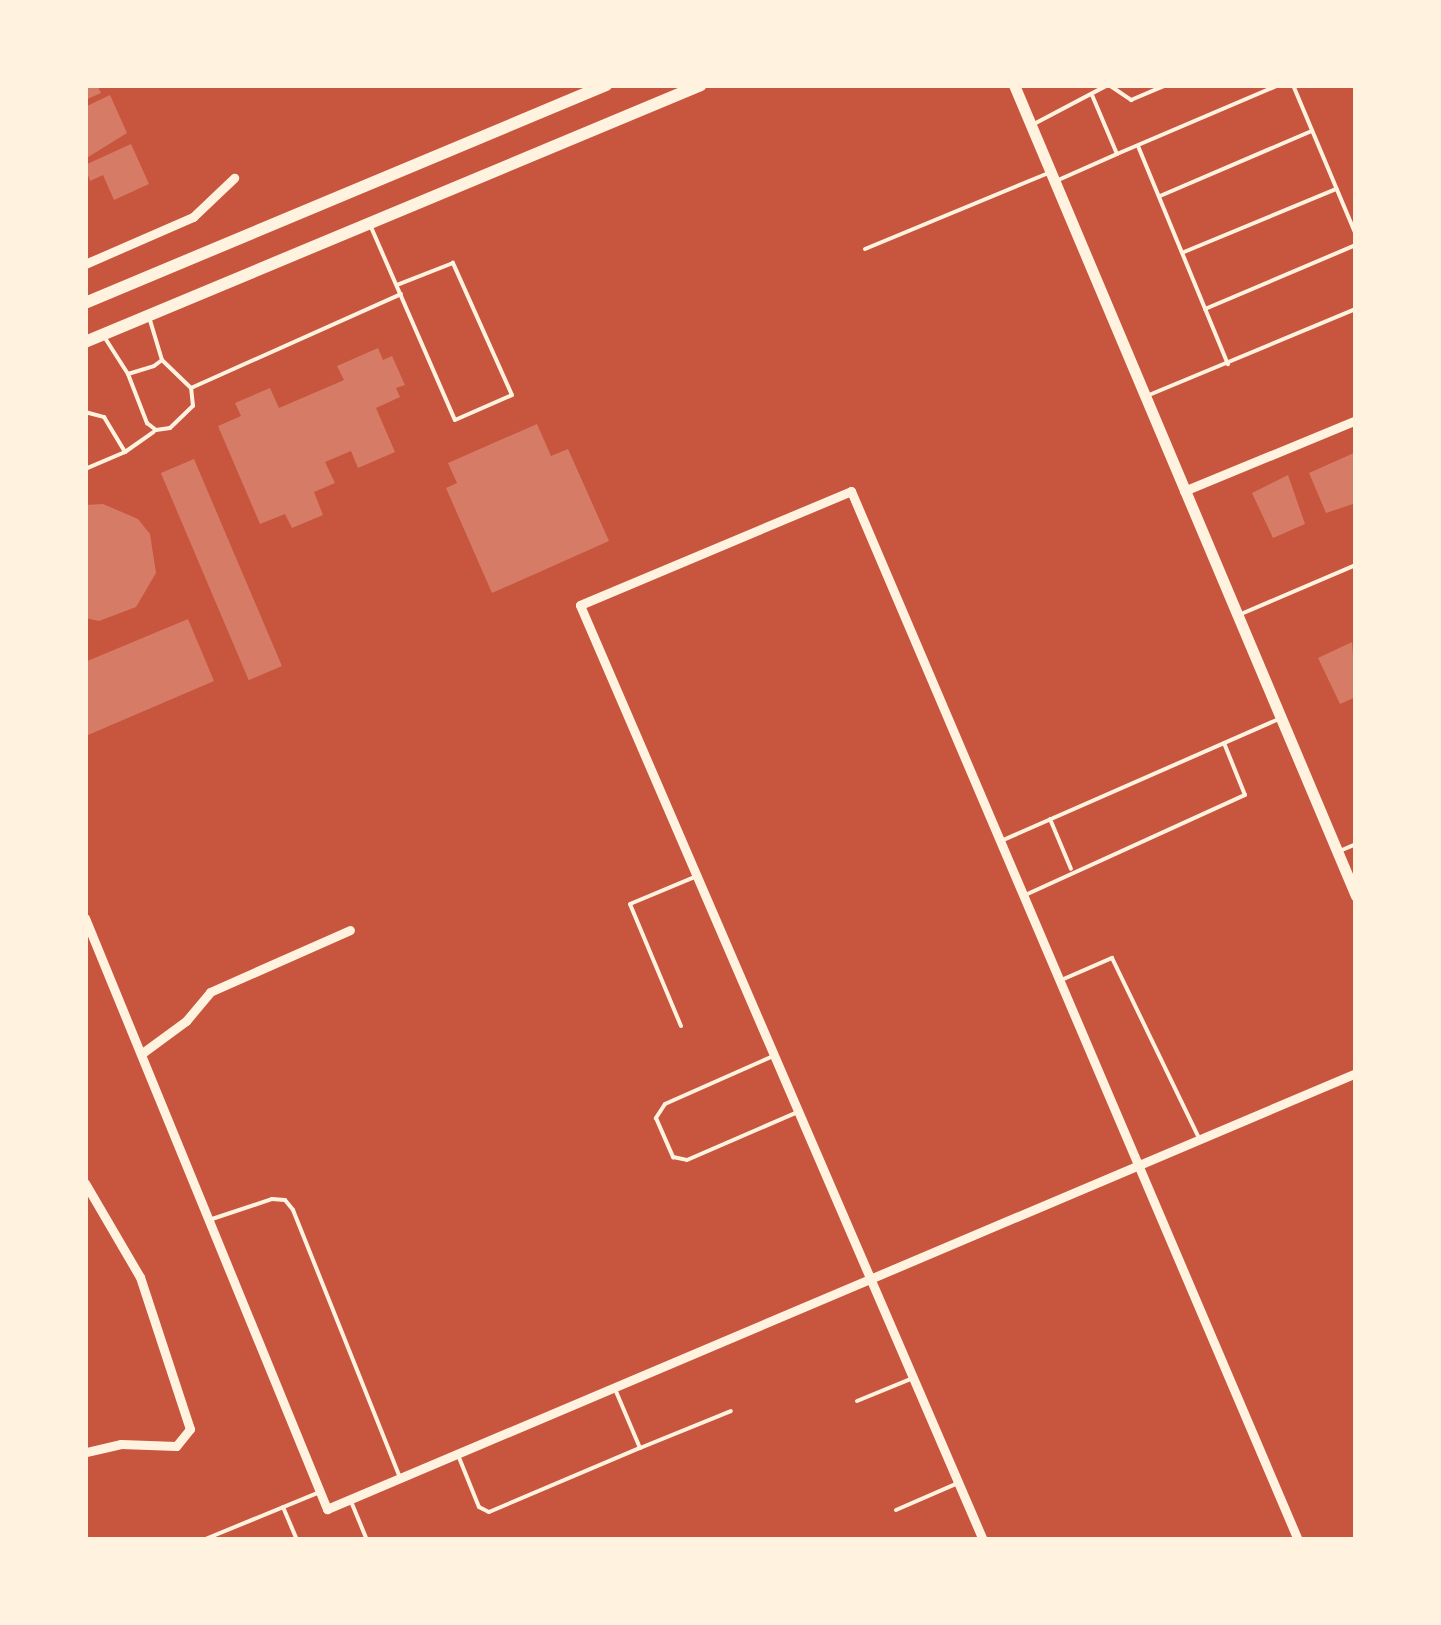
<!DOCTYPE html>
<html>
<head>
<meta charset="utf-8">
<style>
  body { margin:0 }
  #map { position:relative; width:1441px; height:1625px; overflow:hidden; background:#c8553d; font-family:Overpass,sans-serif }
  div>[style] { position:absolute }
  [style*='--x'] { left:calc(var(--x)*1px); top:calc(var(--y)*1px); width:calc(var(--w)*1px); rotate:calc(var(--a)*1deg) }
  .building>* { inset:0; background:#d67c66; transform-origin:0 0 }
  .service>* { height:4px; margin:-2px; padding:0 2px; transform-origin:2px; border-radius:2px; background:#fff3e0 }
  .minor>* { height:9px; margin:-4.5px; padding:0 4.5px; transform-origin:4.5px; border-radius:4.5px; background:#fff3e0 }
  .tertiary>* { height:11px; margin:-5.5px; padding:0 5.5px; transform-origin:5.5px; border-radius:5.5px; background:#fff3e0 }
  .secondary>* { height:12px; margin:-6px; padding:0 6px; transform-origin:6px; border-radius:6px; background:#fff3e0 }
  span { translate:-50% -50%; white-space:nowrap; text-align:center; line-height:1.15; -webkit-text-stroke:9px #fff3e0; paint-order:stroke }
  .frame { position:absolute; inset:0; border:88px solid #fff3e0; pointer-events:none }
</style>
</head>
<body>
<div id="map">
  <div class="building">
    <i style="clip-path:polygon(85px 85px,97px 85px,101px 93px,85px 100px)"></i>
    <i style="clip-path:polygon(110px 95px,127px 133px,85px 159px,85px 107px)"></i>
    <i style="clip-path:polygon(131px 144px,149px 184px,114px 200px,103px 175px,90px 181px,85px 165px)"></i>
    <i style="clip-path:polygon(378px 348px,383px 360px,392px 356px,405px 385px,396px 388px,400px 397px,376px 408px,395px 452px,358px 468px,351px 451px,325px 462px,335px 483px,314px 492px,323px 515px,292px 528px,285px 514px,260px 524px,218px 426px,241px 416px,235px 403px,270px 388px,279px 408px,344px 380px,337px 366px)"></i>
    <i style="clip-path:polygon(537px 424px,551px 456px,568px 449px,609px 541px,492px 593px,446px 488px,457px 483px,448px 463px)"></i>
    <i style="clip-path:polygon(1356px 452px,1356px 503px,1326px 513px,1309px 473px)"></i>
    <i style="left:194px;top:459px;width:225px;height:36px;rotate:67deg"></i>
    <i style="clip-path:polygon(1288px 475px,1305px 524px,1273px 538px,1252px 493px)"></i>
    <i style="clip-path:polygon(103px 504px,138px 519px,150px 534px,156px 573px,136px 607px,99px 621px,85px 618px,85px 505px)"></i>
    <i style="clip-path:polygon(188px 619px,214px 681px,88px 735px,85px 662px)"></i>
    <i style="clip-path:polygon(1352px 642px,1356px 697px,1340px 704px,1318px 658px)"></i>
  </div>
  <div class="service">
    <i style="--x:1109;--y:85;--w:27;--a:34"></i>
    <i style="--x:1131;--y:100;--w:38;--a:-23"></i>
    <i style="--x:1293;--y:85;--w:163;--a:67.2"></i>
    <i style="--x:1032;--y:125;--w:86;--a:-27.8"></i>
    <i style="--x:1138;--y:146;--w:236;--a:67.6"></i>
    <i style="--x:1117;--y:154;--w:176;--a:-23.1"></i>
    <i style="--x:1056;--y:181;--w:67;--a:-23.9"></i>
    <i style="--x:1117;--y:154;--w:64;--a:-113"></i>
    <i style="--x:1160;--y:196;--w:165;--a:-23.2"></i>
    <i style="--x:371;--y:227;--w:210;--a:66.5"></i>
    <i style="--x:455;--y:420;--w:62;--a:-23.7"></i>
    <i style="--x:512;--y:395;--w:145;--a:-114.1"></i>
    <i style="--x:453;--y:263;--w:60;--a:158.6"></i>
    <i style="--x:865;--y:249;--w:196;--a:-22.5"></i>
    <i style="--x:1184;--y:252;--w:165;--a:-22.5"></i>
    <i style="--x:1205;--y:309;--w:164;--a:-23"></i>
    <i style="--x:105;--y:338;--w:43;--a:57.4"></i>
    <i style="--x:128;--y:374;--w:27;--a:-17"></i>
    <i style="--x:154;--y:366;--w:10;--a:-37"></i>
    <i style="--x:162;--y:360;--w:45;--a:-106.8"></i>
    <i style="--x:128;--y:374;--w:53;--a:68.8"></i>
    <i style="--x:147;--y:423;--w:11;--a:38"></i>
    <i style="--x:156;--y:430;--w:14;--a:-8"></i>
    <i style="--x:170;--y:428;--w:32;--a:-44"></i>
    <i style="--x:193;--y:406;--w:18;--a:-96"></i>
    <i style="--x:191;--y:388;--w:40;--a:-136"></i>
    <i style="--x:191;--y:388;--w:230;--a:-24.1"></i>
    <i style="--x:1149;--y:395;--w:224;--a:-22.6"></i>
    <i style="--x:85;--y:412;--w:20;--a:15"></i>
    <i style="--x:104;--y:417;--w:41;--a:59"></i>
    <i style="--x:125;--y:452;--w:43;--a:157"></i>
    <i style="--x:125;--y:452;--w:35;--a:-35"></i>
    <i style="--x:1241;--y:614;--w:125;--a:-23.1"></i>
    <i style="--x:1050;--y:819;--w:54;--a:67.2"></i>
    <i style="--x:1001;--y:841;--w:301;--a:-23.7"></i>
    <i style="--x:1342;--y:850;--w:15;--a:-23"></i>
    <i style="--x:1023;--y:896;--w:244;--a:-24.5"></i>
    <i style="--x:1245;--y:795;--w:56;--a:-112"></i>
    <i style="--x:1059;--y:981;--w:58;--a:-23.5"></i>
    <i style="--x:1112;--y:958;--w:198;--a:64.2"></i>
    <i style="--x:681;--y:1026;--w:132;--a:-112.7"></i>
    <i style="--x:630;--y:904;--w:73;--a:-22.7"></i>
    <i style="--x:771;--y:1057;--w:116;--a:156.1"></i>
    <i style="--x:665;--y:1104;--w:17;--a:123"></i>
    <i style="--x:656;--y:1118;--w:43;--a:66.4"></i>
    <i style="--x:673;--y:1157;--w:14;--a:12"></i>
    <i style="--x:687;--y:1160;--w:121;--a:-23.4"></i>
    <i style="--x:209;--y:1220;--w:66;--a:-18.4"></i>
    <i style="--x:272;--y:1199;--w:13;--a:4"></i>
    <i style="--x:285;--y:1200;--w:13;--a:51"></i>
    <i style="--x:293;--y:1210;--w:288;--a:68.2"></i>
    <i style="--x:857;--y:1401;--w:61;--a:-22.3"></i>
    <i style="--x:640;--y:1448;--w:98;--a:-22.1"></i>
    <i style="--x:458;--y:1455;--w:56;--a:68"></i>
    <i style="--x:479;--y:1507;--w:11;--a:27"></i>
    <i style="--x:489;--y:1512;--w:164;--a:-23"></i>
    <i style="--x:640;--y:1448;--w:64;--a:-113"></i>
    <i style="--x:350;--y:1499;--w:44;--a:67.5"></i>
    <i style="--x:283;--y:1507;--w:36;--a:67"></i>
    <i style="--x:896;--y:1510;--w:68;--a:-23.5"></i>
    <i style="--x:203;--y:1540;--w:126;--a:-22.3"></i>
  </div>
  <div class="minor">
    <i style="--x:85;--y:264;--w:118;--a:-23.5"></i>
    <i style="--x:193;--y:217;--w:57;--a:-43.6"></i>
    <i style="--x:1184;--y:491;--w:186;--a:-22.4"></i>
    <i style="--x:85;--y:918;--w:639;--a:67.73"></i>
    <i style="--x:327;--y:1509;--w:1118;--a:-22.96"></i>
    <i style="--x:141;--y:1054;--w:56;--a:-36.3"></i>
    <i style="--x:186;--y:1021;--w:38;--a:-50"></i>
    <i style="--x:210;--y:992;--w:153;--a:-23.9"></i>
    <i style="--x:85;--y:1183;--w:109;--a:59.7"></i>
    <i style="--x:140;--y:1277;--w:160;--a:71.8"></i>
    <i style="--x:190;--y:1429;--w:22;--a:129"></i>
    <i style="--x:176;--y:1446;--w:55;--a:-177.9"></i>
    <i style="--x:121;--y:1444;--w:37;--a:167"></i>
    <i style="--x:983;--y:1540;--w:1018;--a:-113.32"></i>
    <i style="--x:580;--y:605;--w:294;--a:-22.8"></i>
    <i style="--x:851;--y:491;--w:1140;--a:66.92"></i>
  </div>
  <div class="tertiary">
    <i style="--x:1014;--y:85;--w:880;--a:67.13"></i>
  </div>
  <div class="secondary">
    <i style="--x:85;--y:303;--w:565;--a:-22.71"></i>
    <i style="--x:85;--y:342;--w:667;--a:-22.65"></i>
  </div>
  <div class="frame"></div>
</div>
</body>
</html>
